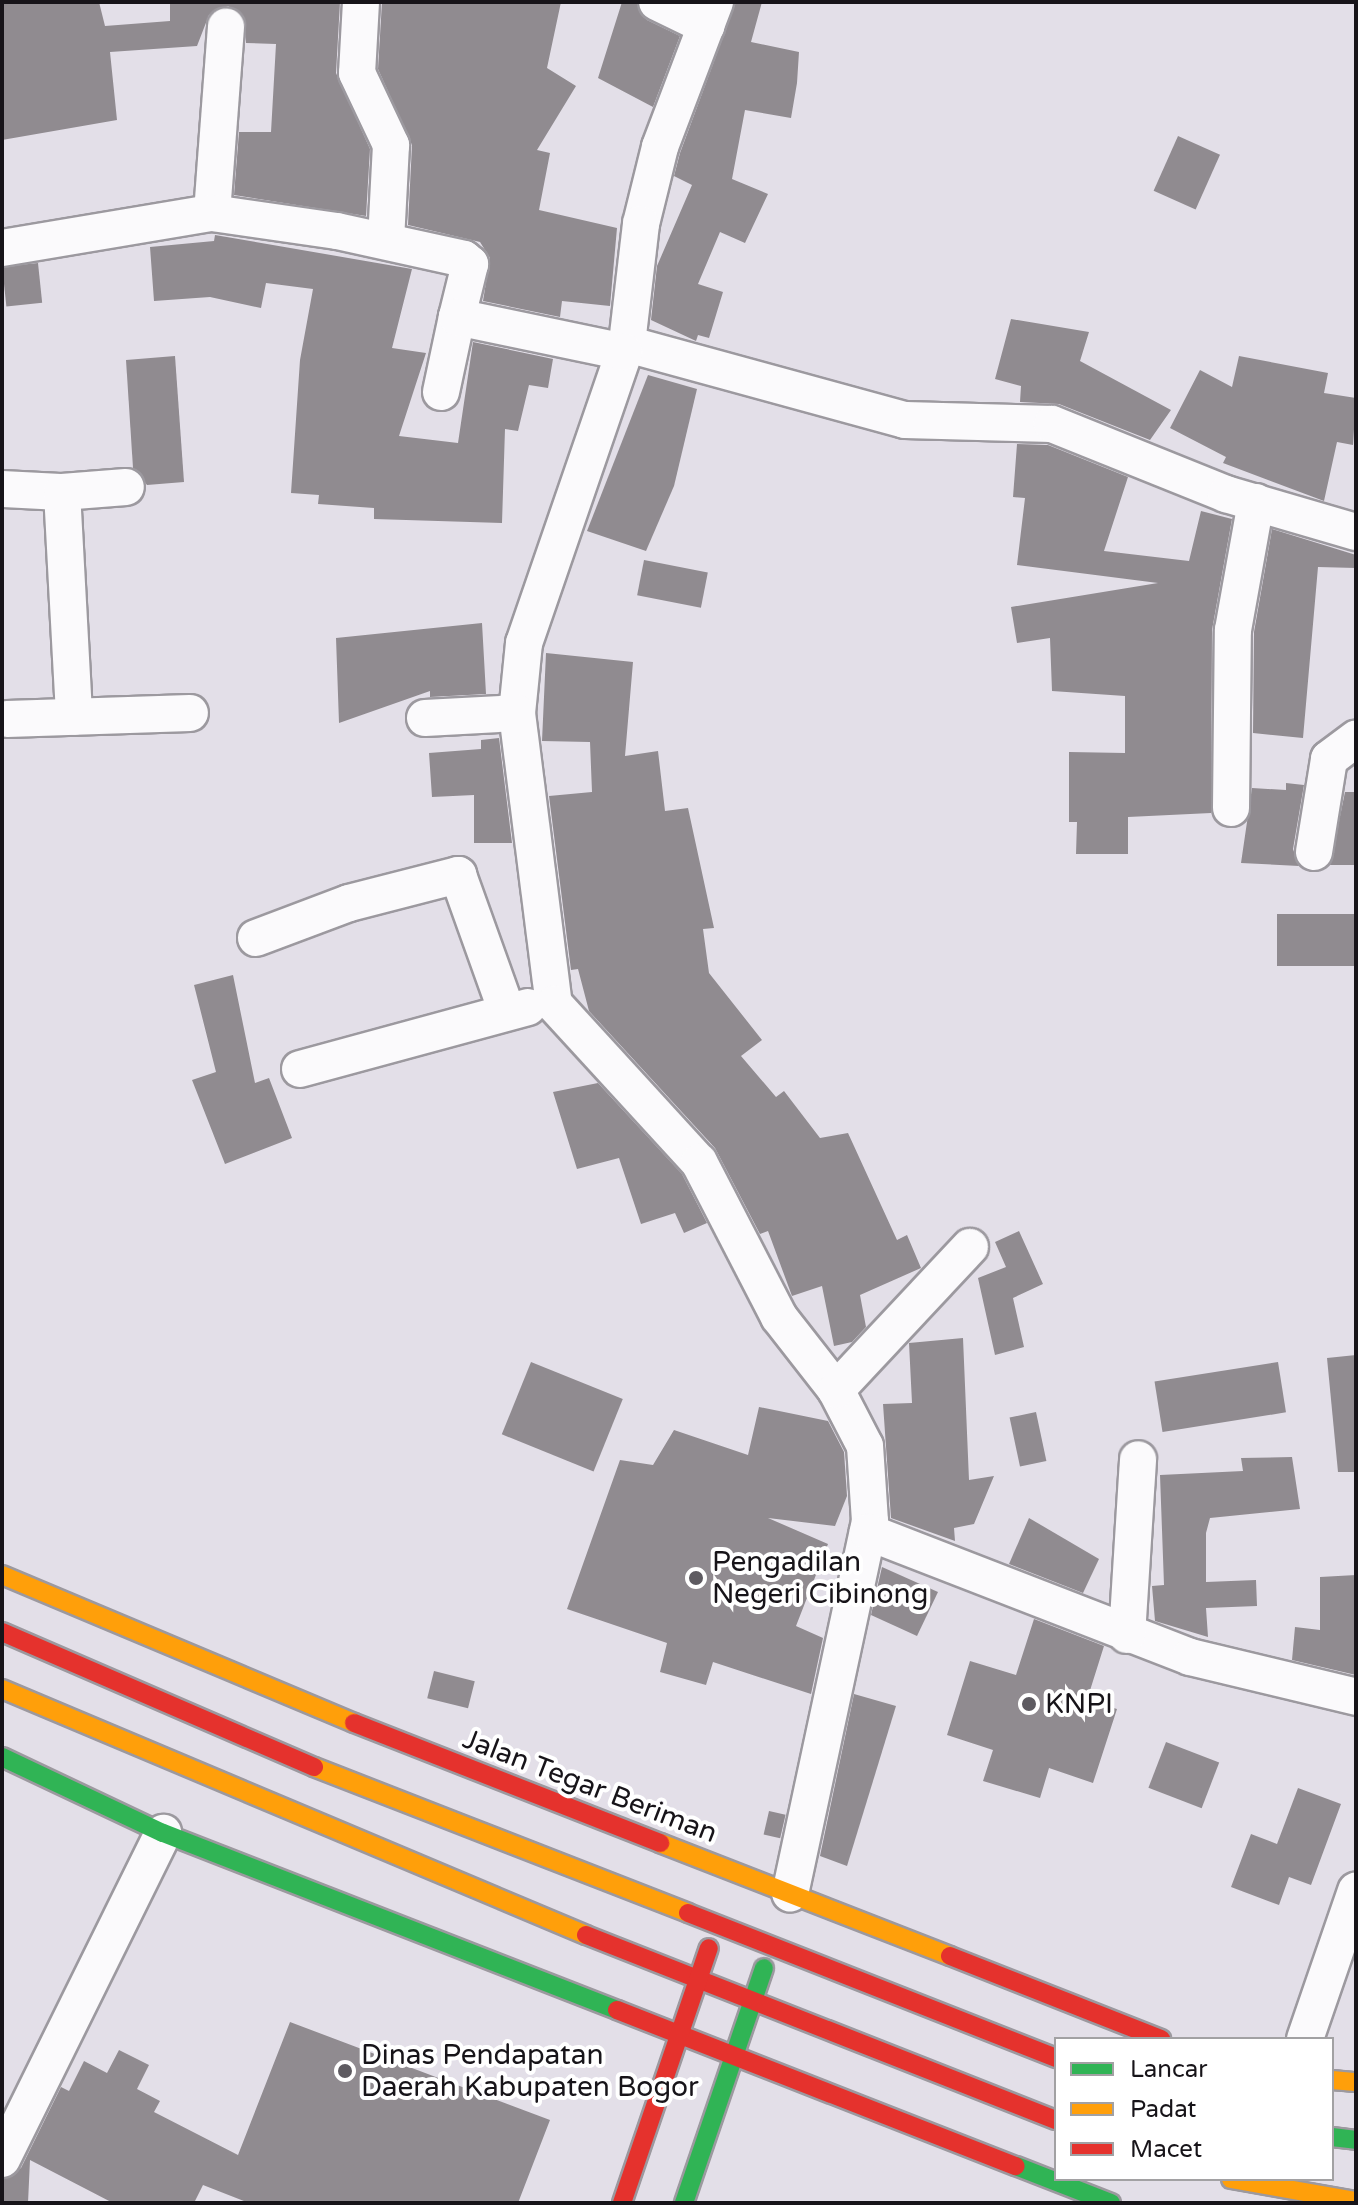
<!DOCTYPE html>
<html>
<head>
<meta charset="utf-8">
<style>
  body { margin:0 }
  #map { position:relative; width:1358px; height:2205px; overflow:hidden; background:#e3dfe8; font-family:"Varela Round",sans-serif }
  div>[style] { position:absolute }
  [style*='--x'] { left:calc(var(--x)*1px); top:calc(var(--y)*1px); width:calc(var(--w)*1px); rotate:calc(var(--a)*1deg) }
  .building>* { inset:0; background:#908b90; transform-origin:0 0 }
  .roads { filter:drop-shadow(2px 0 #9c999f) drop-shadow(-2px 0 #9c999f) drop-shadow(0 2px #9c999f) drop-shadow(0 -2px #9c999f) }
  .street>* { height:36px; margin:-18px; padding:0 18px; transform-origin:18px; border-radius:18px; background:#fbfafc }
  .fast>* { height:18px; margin:-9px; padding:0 9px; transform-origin:9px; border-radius:9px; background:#30b455 }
  .slow>* { height:18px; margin:-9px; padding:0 9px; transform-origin:9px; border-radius:9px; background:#ff9f0a }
  .jam>* { height:18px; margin:-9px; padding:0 9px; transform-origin:9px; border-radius:9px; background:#e5322d }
  .dots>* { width:22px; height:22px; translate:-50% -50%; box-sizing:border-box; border:4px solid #fff; border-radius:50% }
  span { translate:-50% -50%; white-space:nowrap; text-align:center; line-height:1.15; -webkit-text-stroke:8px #fff; paint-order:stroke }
  .poi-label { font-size:28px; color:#171419 }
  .left { translate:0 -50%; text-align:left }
  .street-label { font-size:28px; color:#171419 }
  .frame { position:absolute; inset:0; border:4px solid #171419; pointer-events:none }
  .legend { position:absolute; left:1054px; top:2037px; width:280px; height:144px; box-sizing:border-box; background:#fff; border:2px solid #a2a1a3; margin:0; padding:10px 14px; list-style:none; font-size:24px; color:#171419 }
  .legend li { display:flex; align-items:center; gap:16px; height:40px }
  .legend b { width:40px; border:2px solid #a2a1a3 }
</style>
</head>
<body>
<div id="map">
  <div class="building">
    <i style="clip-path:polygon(2px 2px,99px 2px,105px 26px,170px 21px,170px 2px,340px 2px,336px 73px,370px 149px,366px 216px,234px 195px,239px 132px,271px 132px,276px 44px,246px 43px,244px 17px,228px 6px,209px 15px,197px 46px,110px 52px,117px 120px,2px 140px)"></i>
    <i style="clip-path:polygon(382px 2px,561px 2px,547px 68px,576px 86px,537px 150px,550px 153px,539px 210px,617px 228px,610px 306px,562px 301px,560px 317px,483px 301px,490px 258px,480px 242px,408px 225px,412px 145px,378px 69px)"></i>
    <i style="clip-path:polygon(622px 2px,636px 2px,647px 20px,680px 36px,653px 107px,598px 78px)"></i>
    <i style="clip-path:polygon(736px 2px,762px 2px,751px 42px,799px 52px,797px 83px,791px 118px,745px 110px,732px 179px,768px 194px,745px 243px,720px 232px,698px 284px,723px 292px,709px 338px,698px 335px,696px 341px,651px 320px,657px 266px,692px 185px,674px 176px,680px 153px)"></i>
    <i style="left:1178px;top:136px;width:46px;height:60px;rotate:24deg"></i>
    <i style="clip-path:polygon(215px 235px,412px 269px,392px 348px,426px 353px,399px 436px,458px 443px,473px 342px,553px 359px,548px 388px,529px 385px,518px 431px,505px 429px,502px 523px,374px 519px,374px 508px,318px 504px,319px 495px,291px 493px,300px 360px,313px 289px,266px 283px,261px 308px,210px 297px,154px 301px,150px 247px,214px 241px)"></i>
    <i style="left:38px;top:263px;width:40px;height:36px;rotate:84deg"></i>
    <i style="clip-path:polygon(1011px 319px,1089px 332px,1080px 361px,1171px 410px,1150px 440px,1059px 404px,1020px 402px,1021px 386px,995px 379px)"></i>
    <i style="clip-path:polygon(175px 356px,184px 482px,147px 485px,133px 468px,126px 360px)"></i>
    <i style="clip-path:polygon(1239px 356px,1328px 373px,1324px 393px,1356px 398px,1353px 445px,1337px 442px,1324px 501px,1223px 463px,1226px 457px,1170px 428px,1200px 370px,1232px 387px)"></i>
    <i style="clip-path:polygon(648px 375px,697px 389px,674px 486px,646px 551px,587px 531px)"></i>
    <i style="clip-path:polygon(1017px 444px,1048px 445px,1128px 477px,1104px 551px,1189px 561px,1201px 511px,1232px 519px,1212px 630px,1211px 813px,1128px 817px,1128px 854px,1076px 854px,1077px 822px,1069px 822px,1069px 752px,1125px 753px,1125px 696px,1052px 691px,1050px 638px,1017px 643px,1011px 607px,1158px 583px,1017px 565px,1025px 498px,1013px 497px)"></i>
    <i style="clip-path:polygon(1272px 529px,1356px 555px,1356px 568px,1318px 567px,1303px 738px,1253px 733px,1254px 632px)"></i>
    <i style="left:644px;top:560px;width:65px;height:36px;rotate:11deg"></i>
    <i style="clip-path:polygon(482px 623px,486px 694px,430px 697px,430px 691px,339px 723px,336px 638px)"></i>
    <i style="clip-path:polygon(546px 653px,633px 662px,625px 756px,658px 751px,665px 811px,688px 808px,714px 928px,703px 929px,709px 973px,762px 1040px,741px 1056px,776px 1097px,784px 1091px,820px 1138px,848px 1133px,897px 1240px,907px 1235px,921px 1268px,860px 1295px,866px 1327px,852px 1342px,834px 1346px,822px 1286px,792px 1296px,768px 1231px,760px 1234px,715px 1148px,589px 1011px,578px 969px,571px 970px,549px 796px,592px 792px,590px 742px,542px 741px)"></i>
    <i style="clip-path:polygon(499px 738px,512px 843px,474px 843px,474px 795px,432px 797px,429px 753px,481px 749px,481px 740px)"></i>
    <i style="clip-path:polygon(1286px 783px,1304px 785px,1293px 849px,1299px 866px,1241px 863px,1252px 788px,1286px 790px)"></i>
    <i style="clip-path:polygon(1345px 792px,1356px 792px,1356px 865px,1330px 865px)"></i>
    <i style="left:1356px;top:914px;width:52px;height:79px;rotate:90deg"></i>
    <i style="clip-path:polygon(233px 975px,255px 1083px,269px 1078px,292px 1138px,225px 1164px,192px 1080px,216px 1072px,194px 985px)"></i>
    <i style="clip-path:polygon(598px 1083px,682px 1174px,707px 1223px,684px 1233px,675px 1213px,641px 1224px,619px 1158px,577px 1169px,553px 1092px)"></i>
    <i style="clip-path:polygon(1019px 1231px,1043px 1284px,1013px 1298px,1024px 1347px,995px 1355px,978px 1278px,1006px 1267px,995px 1242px)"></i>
    <i style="clip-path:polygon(963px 1338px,969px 1480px,994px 1476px,974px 1524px,954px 1528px,955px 1541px,891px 1518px,883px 1404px,912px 1403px,909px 1343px)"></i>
    <i style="clip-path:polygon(1356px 1355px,1356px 1472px,1338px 1472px,1327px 1358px)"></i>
    <i style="left:531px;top:1362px;width:99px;height:78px;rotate:22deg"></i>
    <i style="left:1278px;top:1362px;width:51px;height:125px;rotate:81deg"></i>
    <i style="clip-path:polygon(759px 1407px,828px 1421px,844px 1452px,847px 1496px,835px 1526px,768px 1518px,828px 1544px,796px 1626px,823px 1638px,811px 1694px,713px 1662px,706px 1685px,660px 1672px,667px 1643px,567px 1609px,620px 1460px,653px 1465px,674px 1430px,748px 1455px)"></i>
    <i style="left:1036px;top:1412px;width:50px;height:27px;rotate:78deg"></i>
    <i style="clip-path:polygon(1292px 1457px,1300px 1509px,1210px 1518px,1206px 1533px,1206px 1582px,1256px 1580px,1257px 1606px,1206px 1608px,1208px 1637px,1155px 1621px,1152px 1586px,1164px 1585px,1160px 1475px,1243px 1471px,1241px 1458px)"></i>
    <i style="clip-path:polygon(1029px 1518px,1099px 1559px,1083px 1593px,1009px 1564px)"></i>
    <i style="clip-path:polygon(882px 1567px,938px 1592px,917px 1636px,871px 1615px)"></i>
    <i style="clip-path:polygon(1356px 1575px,1356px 1675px,1292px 1660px,1295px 1627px,1320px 1630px,1320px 1577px)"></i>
    <i style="clip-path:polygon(1034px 1619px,1104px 1646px,1087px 1700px,1117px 1709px,1093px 1783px,1049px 1768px,1040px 1798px,983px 1781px,993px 1750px,947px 1735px,970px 1661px,1016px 1675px)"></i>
    <i style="left:434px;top:1671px;width:42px;height:28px;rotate:14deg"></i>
    <i style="clip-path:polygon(854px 1694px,896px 1706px,847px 1866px,820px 1856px)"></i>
    <i style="left:1166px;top:1742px;width:57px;height:49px;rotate:21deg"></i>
    <i style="clip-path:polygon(1298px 1788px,1341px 1804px,1311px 1885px,1289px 1877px,1279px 1905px,1231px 1887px,1251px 1834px,1277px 1844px)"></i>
    <i style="left:769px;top:1811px;width:17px;height:24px;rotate:13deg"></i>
    <i style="clip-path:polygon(290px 2022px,550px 2120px,518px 2203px,249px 2203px,203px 2185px,194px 2203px,113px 2203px,30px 2160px,28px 2203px,2px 2203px,2px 2180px,21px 2168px,61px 2087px,69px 2091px,84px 2061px,107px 2073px,119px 2050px,149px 2065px,137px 2089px,160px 2101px,154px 2112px,238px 2155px)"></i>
  </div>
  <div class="roads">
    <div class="street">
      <i style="--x:361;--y:2;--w:71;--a:93.2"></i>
      <i style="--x:357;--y:73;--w:80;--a:64.7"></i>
      <i style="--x:391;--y:145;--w:96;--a:93"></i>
      <i style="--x:657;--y:2;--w:55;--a:26.1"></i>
      <i style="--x:715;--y:2;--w:155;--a:110.8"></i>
      <i style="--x:660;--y:147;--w:79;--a:103.9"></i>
      <i style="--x:641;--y:224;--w:121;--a:96.7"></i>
      <i style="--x:627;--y:344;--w:316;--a:109"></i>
      <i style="--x:524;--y:643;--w:70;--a:95.7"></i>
      <i style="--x:517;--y:713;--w:293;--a:82.8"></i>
      <i style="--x:554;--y:1004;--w:214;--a:47.5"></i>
      <i style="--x:699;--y:1162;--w:174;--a:62.7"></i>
      <i style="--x:779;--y:1317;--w:93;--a:52"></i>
      <i style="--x:836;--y:1390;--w:63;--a:62.6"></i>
      <i style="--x:865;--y:1446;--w:75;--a:86.2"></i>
      <i style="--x:870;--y:1521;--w:381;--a:102.1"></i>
      <i style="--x:212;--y:213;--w:187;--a:-85.7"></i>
      <i style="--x:2;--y:248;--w:213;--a:-9.5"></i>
      <i style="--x:212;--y:213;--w:126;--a:8.2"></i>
      <i style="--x:337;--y:231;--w:130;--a:12.4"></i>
      <i style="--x:464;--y:259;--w:8;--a:40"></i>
      <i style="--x:470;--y:264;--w:55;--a:103.8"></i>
      <i style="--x:627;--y:344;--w:288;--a:15.3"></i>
      <i style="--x:905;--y:420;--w:147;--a:1.6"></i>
      <i style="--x:1052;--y:424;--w:188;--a:21.9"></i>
      <i style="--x:1226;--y:494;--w:135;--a:16.3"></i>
      <i style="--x:441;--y:392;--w:77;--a:-78"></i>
      <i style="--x:457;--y:317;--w:171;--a:11.8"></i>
      <i style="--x:2;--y:489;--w:60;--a:2.9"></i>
      <i style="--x:62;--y:492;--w:225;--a:86.9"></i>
      <i style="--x:62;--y:492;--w:64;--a:-4.5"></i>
      <i style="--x:425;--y:718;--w:92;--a:-3.1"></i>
      <i style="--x:7;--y:719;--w:183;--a:-1.9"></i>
      <i style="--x:1231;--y:808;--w:178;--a:-89.4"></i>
      <i style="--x:1233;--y:630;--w:130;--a:-79.8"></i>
      <i style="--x:1314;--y:852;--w:94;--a:-80.8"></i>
      <i style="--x:1329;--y:759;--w:34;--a:-37"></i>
      <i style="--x:256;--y:938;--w:99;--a:-20.6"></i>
      <i style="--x:349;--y:903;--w:113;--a:-14.4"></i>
      <i style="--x:458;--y:875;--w:142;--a:70.3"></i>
      <i style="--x:300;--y:1069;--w:236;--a:-15.2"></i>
      <i style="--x:836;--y:1390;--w:196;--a:-46.9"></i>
      <i style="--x:868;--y:1532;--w:345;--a:21.2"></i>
      <i style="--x:1190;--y:1657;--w:171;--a:13.5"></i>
      <i style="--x:1127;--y:1635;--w:176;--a:-86.4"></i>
      <i style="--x:1305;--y:2039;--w:157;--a:-71"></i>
      <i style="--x:2;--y:2159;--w:364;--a:-63.7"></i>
    </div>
    <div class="fast">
      <i style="--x:2;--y:1757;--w:178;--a:25.3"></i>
      <i style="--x:163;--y:1833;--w:487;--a:21.3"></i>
      <i style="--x:1332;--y:2137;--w:24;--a:7"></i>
      <i style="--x:1016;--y:2166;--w:102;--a:21.3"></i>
      <i style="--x:684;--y:2203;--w:248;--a:-71.2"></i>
    </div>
    <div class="slow">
      <i style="--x:2;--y:1575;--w:382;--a:22.8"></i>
      <i style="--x:2;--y:1689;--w:634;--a:22.84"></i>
      <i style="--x:314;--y:1767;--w:401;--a:21.3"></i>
      <i style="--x:660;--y:1843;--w:311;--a:21.3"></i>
      <i style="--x:1332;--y:2080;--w:24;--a:5"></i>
      <i style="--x:1231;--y:2179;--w:127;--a:10"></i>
    </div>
    <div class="jam">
      <i style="--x:2;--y:1632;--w:340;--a:23.4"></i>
      <i style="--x:354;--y:1723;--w:329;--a:21.4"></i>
      <i style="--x:688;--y:1913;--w:396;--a:21.5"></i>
      <i style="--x:586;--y:1935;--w:505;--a:21.49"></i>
      <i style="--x:950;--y:1956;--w:227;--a:21.5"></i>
      <i style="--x:617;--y:2010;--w:428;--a:21.4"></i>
      <i style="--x:622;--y:2203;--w:269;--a:-71.2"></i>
    </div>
  </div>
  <div class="dots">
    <i style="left:696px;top:1578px;background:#5e5b61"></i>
    <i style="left:1029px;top:1704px;background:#5e5b61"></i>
    <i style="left:345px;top:2071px;background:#5e5b61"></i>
  </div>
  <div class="poi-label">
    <span class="left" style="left:712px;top:1578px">Pengadilan<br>Negeri Cibinong</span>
    <span class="left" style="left:1045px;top:1704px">KNPI</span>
    <span class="left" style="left:361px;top:2071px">Dinas Pendapatan<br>Daerah Kabupaten Bogor</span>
  </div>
  <div class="street-label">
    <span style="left:590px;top:1786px;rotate:21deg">Jalan Tegar Beriman</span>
  </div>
  <div class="frame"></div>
  <ul class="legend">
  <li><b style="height:10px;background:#30b455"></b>Lancar</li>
  <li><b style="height:10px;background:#ff9f0a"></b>Padat</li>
  <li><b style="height:10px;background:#e5322d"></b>Macet</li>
  </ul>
</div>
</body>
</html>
